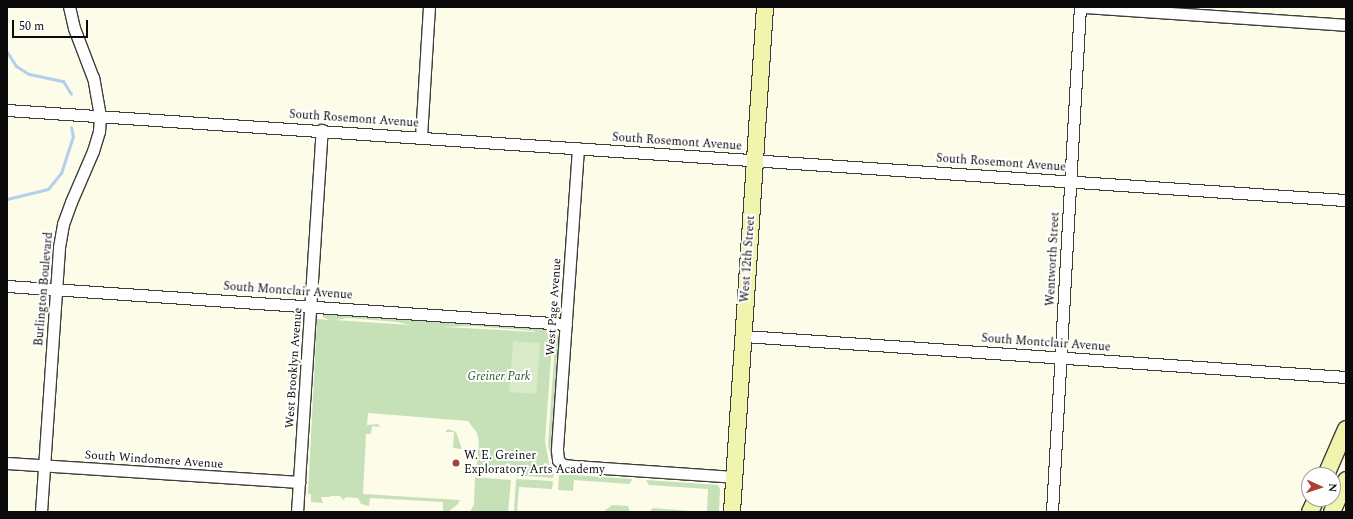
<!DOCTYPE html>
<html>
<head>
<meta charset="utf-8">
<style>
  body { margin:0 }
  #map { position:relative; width:1353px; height:519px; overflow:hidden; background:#fcfce9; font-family:Spectral,serif }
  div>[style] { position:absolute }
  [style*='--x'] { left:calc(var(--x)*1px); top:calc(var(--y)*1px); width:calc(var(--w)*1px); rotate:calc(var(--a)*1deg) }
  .green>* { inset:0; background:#c6e1b8 }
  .pitch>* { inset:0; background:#d9eac8; transform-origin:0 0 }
  .stream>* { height:3px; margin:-1.5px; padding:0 1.5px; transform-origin:1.5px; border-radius:1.5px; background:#b4ceed }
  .roads { filter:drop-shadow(1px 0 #3d3d3d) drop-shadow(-1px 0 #3d3d3d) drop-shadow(0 1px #3d3d3d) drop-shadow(0 -1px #3d3d3d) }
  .street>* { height:11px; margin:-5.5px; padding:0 5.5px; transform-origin:5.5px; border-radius:5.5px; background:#fff }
  .secondary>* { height:16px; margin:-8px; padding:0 8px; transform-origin:8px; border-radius:8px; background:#f0f4ac }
  .dots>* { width:11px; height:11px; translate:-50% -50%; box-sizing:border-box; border:2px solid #fff; border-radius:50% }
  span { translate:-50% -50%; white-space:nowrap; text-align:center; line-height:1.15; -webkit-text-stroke:4px #fff; paint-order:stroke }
  .street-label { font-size:12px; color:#0a0a0a }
  .park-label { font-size:12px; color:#265823; font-style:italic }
  .poi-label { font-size:12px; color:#0a0a0a }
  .left { translate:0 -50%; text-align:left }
  .frame { position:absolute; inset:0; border:8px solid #0a0a0a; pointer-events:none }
  .north { position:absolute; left:1301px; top:467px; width:40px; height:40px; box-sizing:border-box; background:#fff; border:1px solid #9d9d9d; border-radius:50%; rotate:93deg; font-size:11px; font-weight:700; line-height:16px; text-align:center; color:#0a0a0a }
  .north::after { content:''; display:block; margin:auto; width:14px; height:18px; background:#a74234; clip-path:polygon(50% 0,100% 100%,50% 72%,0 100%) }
  .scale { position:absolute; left:12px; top:20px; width:76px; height:18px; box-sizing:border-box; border:2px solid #0a0a0a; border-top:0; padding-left:5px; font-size:12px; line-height:14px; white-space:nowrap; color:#0a0a0a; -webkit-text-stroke:3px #fff; paint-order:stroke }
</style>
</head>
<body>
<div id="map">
  <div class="green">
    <i style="clip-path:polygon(evenodd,323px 314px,550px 328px,553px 329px,552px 340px,556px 331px,559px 337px,551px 457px,548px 446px,554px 357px,552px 345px,545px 441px,550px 468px,554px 472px,553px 478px,476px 472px,479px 442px,477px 433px,468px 421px,368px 413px,367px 425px,378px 424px,380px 427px,372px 426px,371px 434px,366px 434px,363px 494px,460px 500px,458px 504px,449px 511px,443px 511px,443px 502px,370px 498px,369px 506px,361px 504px,358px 498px,346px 497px,343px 500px,340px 496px,331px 496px,329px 497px,321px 497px,323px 503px,311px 502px,311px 494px,308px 494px,317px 319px,329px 320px,323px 317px,323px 314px,348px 318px,397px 322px,410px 325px,335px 320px,348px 318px,323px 314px,473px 326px,534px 331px,536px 332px,444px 327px,473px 326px)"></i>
    <i style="clip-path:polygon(448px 429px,456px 432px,462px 449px,453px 448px,454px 432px,445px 432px)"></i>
    <i style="clip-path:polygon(559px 474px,632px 479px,632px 480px,629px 484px,574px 480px,573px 491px,558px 490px)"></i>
    <i style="clip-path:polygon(475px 477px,511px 480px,508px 512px,470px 512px,474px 504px)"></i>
    <i style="clip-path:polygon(516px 479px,553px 481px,552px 489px,519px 487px,517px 512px,514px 512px)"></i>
    <i style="clip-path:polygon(646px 480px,718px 485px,720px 489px,719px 512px,707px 512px,708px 489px,649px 485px)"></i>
    <i style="clip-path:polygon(612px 505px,628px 506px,630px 512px,603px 512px)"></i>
    <i style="clip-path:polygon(653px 508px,703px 512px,649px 512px)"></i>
  </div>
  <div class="pitch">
    <i style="left:513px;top:341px;width:27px;height:51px;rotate:4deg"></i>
  </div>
  <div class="stream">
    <i style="--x:7;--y:52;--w:17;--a:57"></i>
    <i style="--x:16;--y:66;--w:15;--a:32"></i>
    <i style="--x:29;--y:74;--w:35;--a:12"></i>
    <i style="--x:63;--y:81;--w:15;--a:58"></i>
    <i style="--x:7;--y:199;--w:42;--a:-13.7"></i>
    <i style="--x:48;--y:189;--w:21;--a:-51"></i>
    <i style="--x:61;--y:173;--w:38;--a:-72"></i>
    <i style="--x:73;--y:137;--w:10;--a:-101"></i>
  </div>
  <div class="roads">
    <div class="street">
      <i style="--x:1083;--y:7;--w:264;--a:3.9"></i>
      <i style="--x:7;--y:110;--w:1342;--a:3.85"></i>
      <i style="--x:421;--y:137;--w:130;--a:-86.5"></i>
      <i style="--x:578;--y:148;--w:303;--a:94"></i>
      <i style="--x:557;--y:450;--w:10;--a:84"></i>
      <i style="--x:558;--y:460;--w:7;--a:45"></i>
      <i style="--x:563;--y:465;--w:11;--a:5"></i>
      <i style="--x:574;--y:466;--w:160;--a:3.9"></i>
      <i style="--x:7;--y:286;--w:560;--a:3.89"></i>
      <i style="--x:744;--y:336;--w:603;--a:3.9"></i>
      <i style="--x:7;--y:463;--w:293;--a:3.7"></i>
      <i style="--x:41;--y:512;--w:266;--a:-86.1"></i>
      <i style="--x:59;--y:247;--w:23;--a:-80"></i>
      <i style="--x:63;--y:224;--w:23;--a:-70"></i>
      <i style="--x:71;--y:202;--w:56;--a:-66.7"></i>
      <i style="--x:93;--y:151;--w:21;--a:-73"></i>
      <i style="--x:99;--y:131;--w:15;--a:-86"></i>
      <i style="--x:100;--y:116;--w:39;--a:-100"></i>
      <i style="--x:93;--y:78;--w:53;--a:-110.8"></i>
      <i style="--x:74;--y:28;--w:22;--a:-103"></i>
      <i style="--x:297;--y:512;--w:383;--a:-86.3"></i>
      <i style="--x:1052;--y:512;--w:506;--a:-86.83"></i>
    </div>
    <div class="secondary">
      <i style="--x:1326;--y:475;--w:50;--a:-66.5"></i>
      <i style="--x:732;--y:512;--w:506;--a:-86.26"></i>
      <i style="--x:1310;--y:512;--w:14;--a:-65"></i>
      <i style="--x:1332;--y:512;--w:35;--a:-66"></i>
    </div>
  </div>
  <div class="dots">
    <i style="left:456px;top:463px;background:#a74234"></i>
  </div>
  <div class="street-label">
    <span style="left:354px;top:119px;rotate:4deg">South Rosemont Avenue</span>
    <span style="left:677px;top:142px;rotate:4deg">South Rosemont Avenue</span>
    <span style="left:1001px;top:163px;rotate:4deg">South Rosemont Avenue</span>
    <span style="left:748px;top:259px;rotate:-86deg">West 12th Street</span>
    <span style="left:1053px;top:259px;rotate:-87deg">Wentworth Street</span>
    <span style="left:44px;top:289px;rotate:-85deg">Burlington Boulevard</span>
    <span style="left:288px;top:291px;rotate:4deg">South Montclair Avenue</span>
    <span style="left:554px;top:307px;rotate:-86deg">West Page Avenue</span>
    <span style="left:1046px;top:343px;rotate:4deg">South Montclair Avenue</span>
    <span style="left:294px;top:368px;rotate:-86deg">West Brooklyn Avenue</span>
    <span style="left:154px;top:460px;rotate:4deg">South Windomere Avenue</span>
  </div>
  <div class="park-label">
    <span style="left:499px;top:377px">Greiner Park</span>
  </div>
  <div class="poi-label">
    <span class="left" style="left:464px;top:463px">W. E. Greiner<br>Exploratory Arts Academy</span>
  </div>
  <div class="frame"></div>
  <div class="north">N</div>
  <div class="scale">50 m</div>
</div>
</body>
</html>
